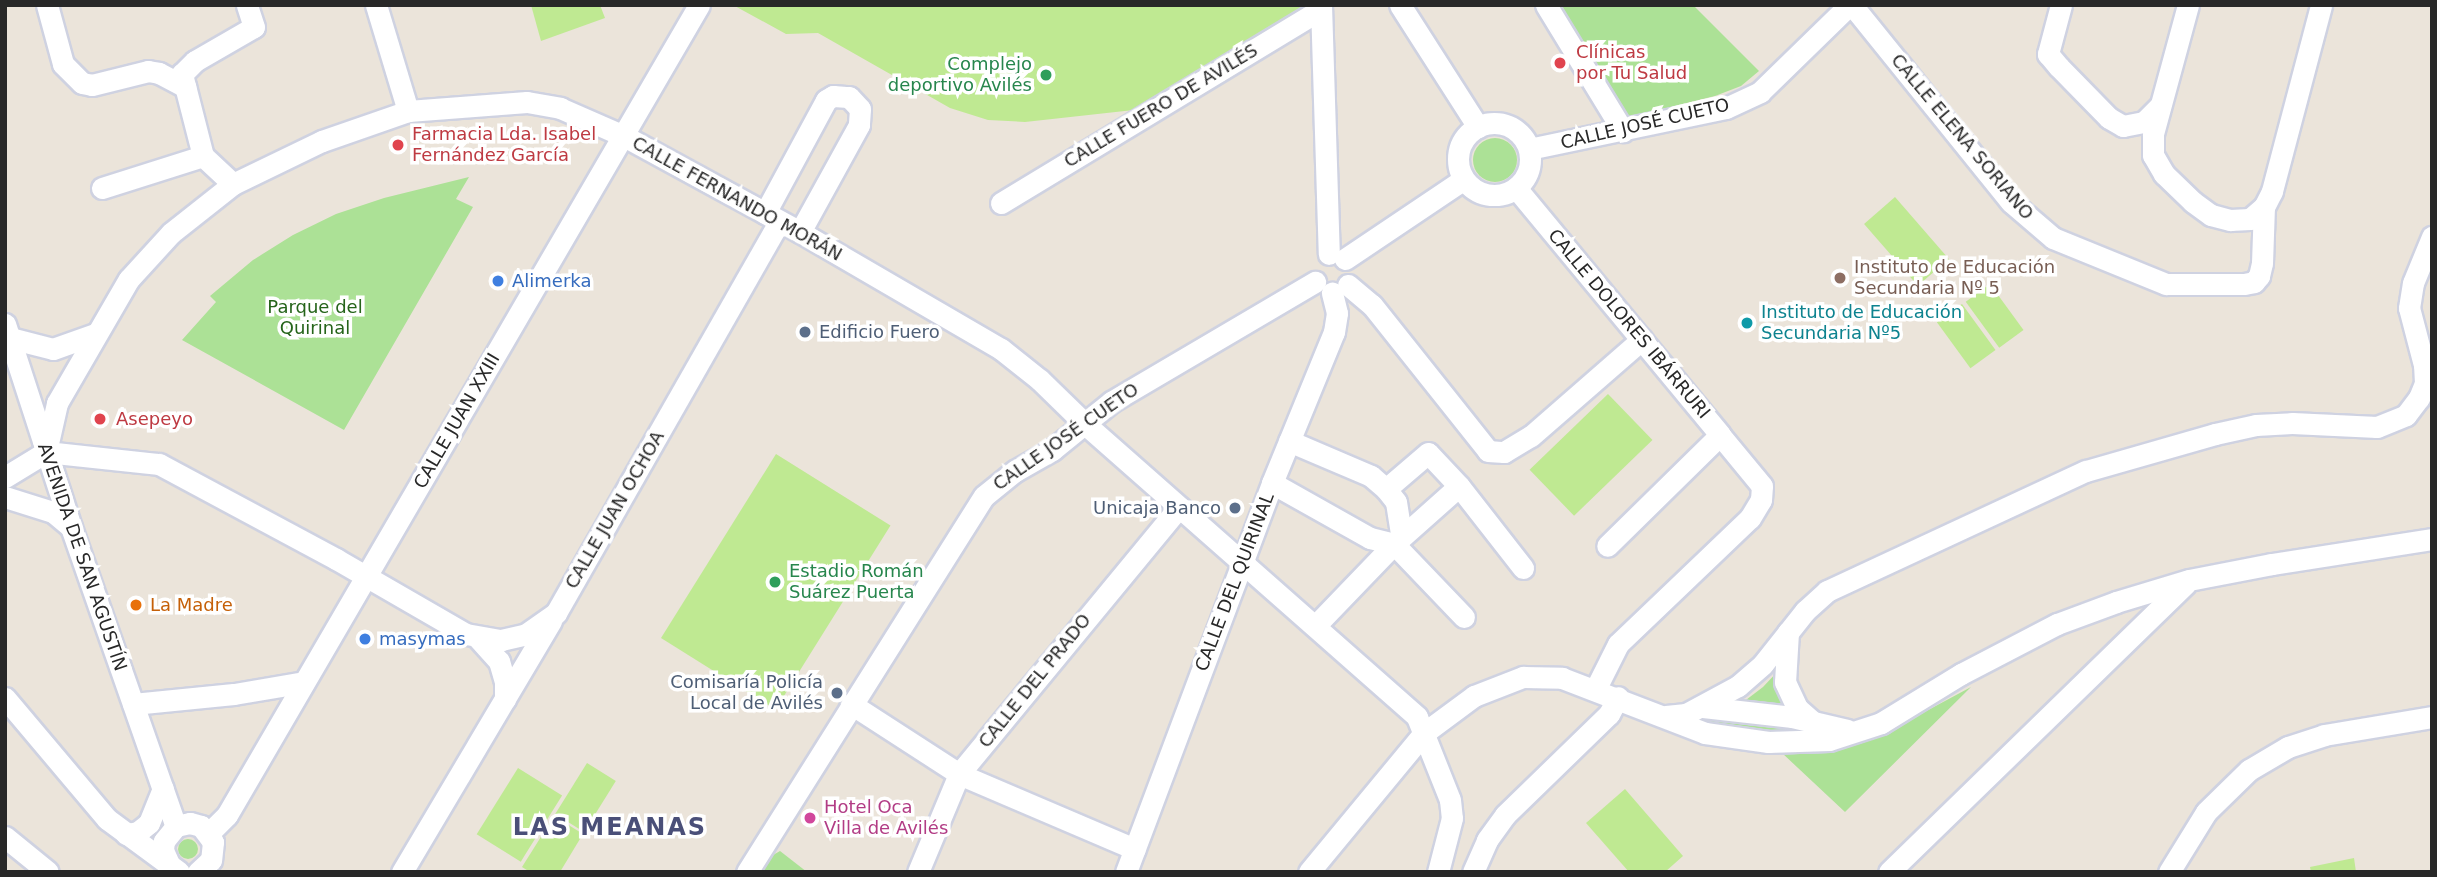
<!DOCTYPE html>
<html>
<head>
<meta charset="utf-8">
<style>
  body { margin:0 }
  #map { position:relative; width:2437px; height:877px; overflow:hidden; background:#ebe4da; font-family:"DejaVu Sans",sans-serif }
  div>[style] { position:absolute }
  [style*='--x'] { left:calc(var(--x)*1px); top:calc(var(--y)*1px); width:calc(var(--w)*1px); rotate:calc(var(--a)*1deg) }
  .green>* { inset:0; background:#ace196 }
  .round { border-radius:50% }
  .pitch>* { inset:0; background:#bfe992; transform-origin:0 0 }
  .roads { filter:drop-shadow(2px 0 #cfd2e1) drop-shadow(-2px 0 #cfd2e1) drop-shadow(0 2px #cfd2e1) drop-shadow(0 -2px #cfd2e1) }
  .minor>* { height:21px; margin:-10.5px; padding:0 10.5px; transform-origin:10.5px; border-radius:10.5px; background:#fff }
  .minor>.ring { margin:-10.5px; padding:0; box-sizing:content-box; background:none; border:21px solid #fff; border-radius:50% }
  .dots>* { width:19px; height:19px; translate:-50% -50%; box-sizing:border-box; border:4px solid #fff; border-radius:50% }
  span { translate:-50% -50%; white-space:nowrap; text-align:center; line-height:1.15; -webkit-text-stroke:7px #fff; paint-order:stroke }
  .health-label { font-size:18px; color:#be3a42 }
  .left { translate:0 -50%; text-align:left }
  .leisure-label { font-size:18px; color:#27864d }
  .right { translate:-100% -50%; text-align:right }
  .street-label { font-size:18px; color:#282828 }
  .education-label { font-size:18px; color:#785e54 }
  .shop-label { font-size:18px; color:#366cbe }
  .park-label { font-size:18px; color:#25641a }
  .culture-label { font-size:18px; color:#0d838f }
  .service-label { font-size:18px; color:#4e5e75 }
  .food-label { font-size:18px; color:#c56008 }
  .hotel-label { font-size:18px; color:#b23c85 }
  .district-label { font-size:24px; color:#4a4f78; font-weight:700; letter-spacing:2px }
  .frame { position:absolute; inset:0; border:7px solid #282828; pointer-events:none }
</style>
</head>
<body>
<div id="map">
  <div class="green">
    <i style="clip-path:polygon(1558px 5px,1693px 5px,1759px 71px,1741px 86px,1715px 96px,1630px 117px,1624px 113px)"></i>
    <i class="round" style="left:1473px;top:138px;width:44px;height:44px"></i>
    <i style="clip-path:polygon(469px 177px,456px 199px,473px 207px,344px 430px,182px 340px,216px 302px,210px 296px,253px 260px,293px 235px,336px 214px,384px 198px)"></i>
    <i style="clip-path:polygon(1780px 669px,1796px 712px,1742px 703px,1763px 687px)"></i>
    <i style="clip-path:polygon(1971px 687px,1845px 812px,1782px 753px,1878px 737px)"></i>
    <i style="clip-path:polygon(1726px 713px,1836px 733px,1803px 736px,1702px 726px)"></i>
    <i class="round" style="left:178px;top:839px;width:20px;height:20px"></i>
    <i style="clip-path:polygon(780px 851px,807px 872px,760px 872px,761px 862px)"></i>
  </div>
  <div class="pitch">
    <i style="clip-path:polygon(531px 5px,600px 5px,605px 18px,541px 41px)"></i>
    <i style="clip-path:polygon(733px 5px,1308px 5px,1161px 107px,1025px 122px,988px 120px,950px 108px,818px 33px,786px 34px)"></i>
    <i style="left:1895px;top:197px;width:82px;height:41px;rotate:49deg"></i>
    <i style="left:1990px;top:284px;width:57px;height:30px;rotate:54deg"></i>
    <i style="left:1962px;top:304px;width:57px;height:31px;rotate:54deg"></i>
    <i style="left:1608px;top:394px;width:64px;height:109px;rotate:46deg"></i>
    <i style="left:776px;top:454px;width:135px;height:217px;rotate:32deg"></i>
    <i style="left:587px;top:763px;width:34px;height:60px;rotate:32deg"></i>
    <i style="left:518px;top:768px;width:52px;height:78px;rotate:32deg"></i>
    <i style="clip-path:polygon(1625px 789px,1683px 856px,1665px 872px,1629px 872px,1586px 823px)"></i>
    <i style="clip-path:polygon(554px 816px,583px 834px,560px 872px,530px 872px,522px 867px)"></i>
    <i style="clip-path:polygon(2354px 858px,2356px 872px,2311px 872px,2310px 867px)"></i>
  </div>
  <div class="roads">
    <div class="minor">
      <i style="--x:47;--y:5;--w:61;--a:74.8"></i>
      <i style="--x:63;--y:64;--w:27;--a:45"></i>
      <i style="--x:82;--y:83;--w:10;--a:11"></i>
      <i style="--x:92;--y:85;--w:58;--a:-14"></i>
      <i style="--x:148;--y:71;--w:11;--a:10"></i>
      <i style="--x:159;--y:73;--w:30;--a:28"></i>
      <i style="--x:376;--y:5;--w:111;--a:73.2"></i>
      <i style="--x:1321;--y:5;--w:249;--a:88.2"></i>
      <i style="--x:1400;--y:5;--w:145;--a:57.4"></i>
      <i style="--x:1546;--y:5;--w:148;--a:58.6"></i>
      <i style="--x:1852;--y:5;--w:253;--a:51.1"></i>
      <i style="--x:2011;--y:202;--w:55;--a:40.6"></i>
      <i style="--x:2053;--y:238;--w:122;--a:22.2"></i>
      <i style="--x:2166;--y:284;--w:78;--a:0"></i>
      <i style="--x:2244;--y:284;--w:10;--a:-11"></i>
      <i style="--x:2254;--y:282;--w:8;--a:-50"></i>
      <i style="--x:2259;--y:276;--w:13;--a:-77"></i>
      <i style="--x:2262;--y:263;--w:56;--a:-88"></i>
      <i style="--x:2061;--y:5;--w:51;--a:104.9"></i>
      <i style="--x:2048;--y:54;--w:17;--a:50"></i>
      <i style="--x:2059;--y:67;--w:71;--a:45.6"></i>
      <i style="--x:2109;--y:118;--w:16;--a:30"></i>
      <i style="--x:2123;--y:126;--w:21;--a:-11"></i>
      <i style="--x:2144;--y:122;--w:23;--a:-45"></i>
      <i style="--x:2188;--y:5;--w:134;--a:105.2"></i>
      <i style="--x:2153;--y:134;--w:21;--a:90"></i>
      <i style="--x:2153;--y:155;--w:22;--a:60"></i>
      <i style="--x:2164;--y:174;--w:40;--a:44"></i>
      <i style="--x:2193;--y:202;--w:22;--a:36"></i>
      <i style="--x:2211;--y:215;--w:20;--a:15"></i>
      <i style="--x:2230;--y:220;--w:20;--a:-3"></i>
      <i style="--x:2250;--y:219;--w:18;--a:-41"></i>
      <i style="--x:2264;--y:207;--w:18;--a:-63"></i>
      <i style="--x:2272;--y:191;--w:192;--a:-75.2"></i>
      <i class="ring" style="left:1458px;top:123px;width:51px;height:51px"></i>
      <i style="--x:1529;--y:149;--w:201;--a:-11.8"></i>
      <i style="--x:1726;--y:108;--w:38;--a:-25"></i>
      <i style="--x:1760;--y:92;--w:124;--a:-44.3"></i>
      <i style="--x:203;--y:156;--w:85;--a:-104.4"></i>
      <i style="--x:182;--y:74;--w:18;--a:-45"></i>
      <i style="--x:195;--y:61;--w:68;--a:-30"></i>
      <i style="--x:254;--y:27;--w:23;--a:-108"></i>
      <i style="--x:102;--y:188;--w:106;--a:-17.6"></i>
      <i style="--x:203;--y:156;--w:41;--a:43"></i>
      <i style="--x:1516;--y:188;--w:320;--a:50.4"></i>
      <i style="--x:1720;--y:435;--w:158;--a:135.5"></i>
      <i style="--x:1001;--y:203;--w:374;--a:-31.2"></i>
      <i style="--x:765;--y:213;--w:128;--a:-61.6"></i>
      <i style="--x:826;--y:100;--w:8;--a:-30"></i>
      <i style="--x:833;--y:96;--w:16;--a:4"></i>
      <i style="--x:849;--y:97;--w:16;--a:47"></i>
      <i style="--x:860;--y:109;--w:16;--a:94"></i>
      <i style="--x:859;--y:125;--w:122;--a:118.9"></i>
      <i style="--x:1345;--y:259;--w:143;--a:-33.9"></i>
      <i style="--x:1348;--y:285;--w:31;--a:40"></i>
      <i style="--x:1372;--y:305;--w:186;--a:51.5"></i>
      <i style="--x:1488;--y:451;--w:16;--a:4"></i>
      <i style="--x:1504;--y:452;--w:31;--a:-31"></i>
      <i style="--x:1531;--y:436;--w:147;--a:-41.1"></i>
      <i style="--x:5;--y:324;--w:213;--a:72"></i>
      <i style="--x:71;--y:527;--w:317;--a:70.7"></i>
      <i style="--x:10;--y:338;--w:44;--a:14.3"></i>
      <i style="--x:53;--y:349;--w:45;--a:-19.7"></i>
      <i style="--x:1289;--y:441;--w:89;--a:23.1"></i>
      <i style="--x:1371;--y:476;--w:20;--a:41"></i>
      <i style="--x:1386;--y:489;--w:16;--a:52"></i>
      <i style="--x:1396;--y:502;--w:33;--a:81"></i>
      <i style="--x:46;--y:452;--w:50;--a:-77.3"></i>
      <i style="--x:57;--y:403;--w:143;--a:-59.9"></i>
      <i style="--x:129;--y:279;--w:62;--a:-47.6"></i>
      <i style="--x:171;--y:233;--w:79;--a:-38.3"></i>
      <i style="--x:233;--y:184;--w:99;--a:-25.8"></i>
      <i style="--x:322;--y:141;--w:91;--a:-19.2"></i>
      <i style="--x:408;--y:111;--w:119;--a:-4.3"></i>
      <i style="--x:527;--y:102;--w:34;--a:10"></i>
      <i style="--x:560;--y:108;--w:70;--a:23.6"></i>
      <i style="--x:624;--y:136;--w:200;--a:28.6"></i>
      <i style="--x:800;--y:232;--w:233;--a:30.2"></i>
      <i style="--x:1001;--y:349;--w:50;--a:38.5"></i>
      <i style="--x:1040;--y:380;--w:62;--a:44.3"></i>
      <i style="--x:1084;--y:423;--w:444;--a:41.4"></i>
      <i style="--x:1417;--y:717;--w:89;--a:68.3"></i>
      <i style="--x:1450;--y:800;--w:18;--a:84"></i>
      <i style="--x:1452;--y:818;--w:56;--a:104.5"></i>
      <i style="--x:5;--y:477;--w:48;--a:-31.4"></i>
      <i style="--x:46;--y:452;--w:114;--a:6.1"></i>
      <i style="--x:159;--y:464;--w:201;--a:28.2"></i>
      <i style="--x:336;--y:559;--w:150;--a:30"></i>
      <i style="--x:466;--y:634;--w:36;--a:10"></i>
      <i style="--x:501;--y:640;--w:26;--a:-13"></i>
      <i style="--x:526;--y:634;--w:37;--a:-35"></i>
      <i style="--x:556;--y:613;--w:451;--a:-60.3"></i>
      <i style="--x:1272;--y:483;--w:112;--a:29.3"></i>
      <i style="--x:1370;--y:538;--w:25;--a:14"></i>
      <i style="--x:1394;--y:544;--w:87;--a:-41.7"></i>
      <i style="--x:1459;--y:486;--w:45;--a:-133.2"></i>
      <i style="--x:1428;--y:453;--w:55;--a:139.4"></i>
      <i style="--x:1459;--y:486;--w:104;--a:52"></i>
      <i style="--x:5;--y:497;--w:50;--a:17.4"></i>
      <i style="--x:53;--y:512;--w:23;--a:40"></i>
      <i style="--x:1316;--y:625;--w:112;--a:-46.1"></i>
      <i style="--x:1394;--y:544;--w:101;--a:46.2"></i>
      <i style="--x:1788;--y:632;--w:50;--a:93.4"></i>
      <i style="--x:1785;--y:682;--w:29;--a:65"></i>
      <i style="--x:1797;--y:708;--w:20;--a:41"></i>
      <i style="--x:478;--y:638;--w:31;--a:48"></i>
      <i style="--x:499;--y:661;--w:22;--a:74"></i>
      <i style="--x:505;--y:682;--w:17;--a:90"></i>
      <i style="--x:1596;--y:688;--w:49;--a:-63.4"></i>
      <i style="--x:1618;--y:644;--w:182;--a:-43.7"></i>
      <i style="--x:1750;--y:518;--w:21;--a:-59"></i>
      <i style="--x:1761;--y:500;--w:14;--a:-86"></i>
      <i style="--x:1762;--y:486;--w:66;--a:-129.5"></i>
      <i style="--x:5;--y:698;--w:158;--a:49.9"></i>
      <i style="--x:107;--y:819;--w:89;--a:36.4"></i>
      <i style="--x:133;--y:704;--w:101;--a:-5.7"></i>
      <i style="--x:234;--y:694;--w:71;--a:-9.7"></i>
      <i style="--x:851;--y:704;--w:129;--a:32.9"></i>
      <i style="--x:959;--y:774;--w:191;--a:23.1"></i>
      <i style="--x:1703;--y:707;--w:90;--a:6.4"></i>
      <i style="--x:1792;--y:717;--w:57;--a:13.1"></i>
      <i style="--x:1666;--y:716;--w:20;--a:-6"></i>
      <i style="--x:1686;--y:714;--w:59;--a:-28.3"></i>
      <i style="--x:1738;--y:686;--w:33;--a:-41"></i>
      <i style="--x:1763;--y:664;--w:68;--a:-51.6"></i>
      <i style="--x:1805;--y:611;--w:30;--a:-42"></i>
      <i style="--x:1827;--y:591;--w:285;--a:-24.9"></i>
      <i style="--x:2086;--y:471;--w:134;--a:-16"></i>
      <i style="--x:2215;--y:434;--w:42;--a:-12.4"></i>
      <i style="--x:2256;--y:425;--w:36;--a:-3"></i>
      <i style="--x:2292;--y:423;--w:85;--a:2.7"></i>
      <i style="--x:2377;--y:427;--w:31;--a:-22"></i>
      <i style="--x:2406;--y:415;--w:21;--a:-53"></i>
      <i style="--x:2419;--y:398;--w:16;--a:-68"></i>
      <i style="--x:2425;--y:383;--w:18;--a:-93"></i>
      <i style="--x:2424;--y:365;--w:59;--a:-104.7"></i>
      <i style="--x:2409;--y:308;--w:25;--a:-81"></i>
      <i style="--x:2413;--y:283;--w:50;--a:-67.6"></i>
      <i style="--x:209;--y:833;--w:25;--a:-45"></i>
      <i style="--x:227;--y:815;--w:937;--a:-59.77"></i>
      <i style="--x:126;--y:834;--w:12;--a:-9"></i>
      <i style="--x:138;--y:832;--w:14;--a:-39"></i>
      <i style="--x:149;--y:823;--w:37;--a:-68"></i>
      <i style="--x:5;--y:837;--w:55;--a:39.1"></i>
      <i style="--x:170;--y:866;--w:17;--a:-114"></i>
      <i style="--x:163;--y:850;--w:9;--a:-84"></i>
      <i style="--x:164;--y:841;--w:19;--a:-51"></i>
      <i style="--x:176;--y:826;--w:14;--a:-12"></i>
      <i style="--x:190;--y:823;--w:11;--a:15"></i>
      <i style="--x:201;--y:826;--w:20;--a:53"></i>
      <i style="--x:213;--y:842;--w:18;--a:96"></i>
      <i style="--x:211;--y:860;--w:18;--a:137"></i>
      <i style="--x:402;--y:872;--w:292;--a:-59.3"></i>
      <i style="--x:747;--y:872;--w:444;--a:-57.8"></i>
      <i style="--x:984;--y:496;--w:40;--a:-39"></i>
      <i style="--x:1015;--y:471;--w:43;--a:-29.6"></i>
      <i style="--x:1052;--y:450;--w:76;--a:-39.1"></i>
      <i style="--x:1111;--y:402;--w:237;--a:-30.5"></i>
      <i style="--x:918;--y:872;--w:106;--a:-67.3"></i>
      <i style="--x:959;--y:774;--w:346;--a:-50.5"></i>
      <i style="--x:1126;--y:872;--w:415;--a:-69.4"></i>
      <i style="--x:1272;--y:483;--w:163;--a:-67.7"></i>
      <i style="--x:1334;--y:332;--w:19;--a:-81"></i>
      <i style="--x:1337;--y:313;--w:21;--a:-104"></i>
      <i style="--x:1309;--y:872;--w:180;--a:-50.4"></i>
      <i style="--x:1424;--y:733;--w:62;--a:-36.5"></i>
      <i style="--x:1474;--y:696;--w:53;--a:-21.2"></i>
      <i style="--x:1523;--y:677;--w:39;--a:1"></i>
      <i style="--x:1562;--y:678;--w:153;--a:21"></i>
      <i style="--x:1705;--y:733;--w:64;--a:8.1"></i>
      <i style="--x:1768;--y:742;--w:61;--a:-1.9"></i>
      <i style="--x:1829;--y:740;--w:55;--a:-18.1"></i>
      <i style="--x:1881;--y:723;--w:94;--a:-31.5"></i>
      <i style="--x:1961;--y:674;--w:108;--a:-27.5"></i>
      <i style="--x:2057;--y:624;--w:63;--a:-20.4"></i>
      <i style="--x:2116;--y:602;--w:76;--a:-16.8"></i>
      <i style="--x:2189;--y:580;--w:85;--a:-10.9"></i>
      <i style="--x:2272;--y:564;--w:162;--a:-8.9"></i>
      <i style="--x:1473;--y:872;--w:35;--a:-66"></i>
      <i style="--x:1487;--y:840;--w:31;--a:-54"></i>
      <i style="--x:1505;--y:815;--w:145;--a:-44.2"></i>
      <i style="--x:1609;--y:714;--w:19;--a:-62"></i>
      <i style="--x:1889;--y:872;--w:414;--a:-44.2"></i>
      <i style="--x:2169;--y:872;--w:70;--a:-58.3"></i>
      <i style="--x:2206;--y:812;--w:60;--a:-44.3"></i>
      <i style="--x:2249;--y:770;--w:45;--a:-30.5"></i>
      <i style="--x:2288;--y:747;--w:38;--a:-18"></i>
      <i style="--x:2324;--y:735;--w:109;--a:-9.5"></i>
    </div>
  </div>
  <div class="dots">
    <i style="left:1560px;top:63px;background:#e0444e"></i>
    <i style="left:1046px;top:75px;background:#2e9e5b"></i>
    <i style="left:398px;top:145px;background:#e0444e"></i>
    <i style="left:1840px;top:278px;background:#8d6e63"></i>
    <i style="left:498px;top:281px;background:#3f7fe0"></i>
    <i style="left:1747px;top:323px;background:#0f9aa8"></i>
    <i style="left:805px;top:332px;background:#5c6f8a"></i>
    <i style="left:100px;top:419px;background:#e0444e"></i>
    <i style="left:1235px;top:508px;background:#5c6f8a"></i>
    <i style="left:775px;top:582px;background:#2e9e5b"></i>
    <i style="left:136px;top:605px;background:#e8710a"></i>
    <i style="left:365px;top:639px;background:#3f7fe0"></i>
    <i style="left:837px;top:693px;background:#5c6f8a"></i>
    <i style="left:810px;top:818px;background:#d1479c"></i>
  </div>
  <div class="health-label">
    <span class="left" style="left:1576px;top:63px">Clínicas<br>por Tu Salud</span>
    <span class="left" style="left:412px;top:145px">Farmacia Lda. Isabel<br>Fernández García</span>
    <span class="left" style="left:116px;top:419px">Asepeyo</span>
  </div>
  <div class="leisure-label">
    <span class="right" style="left:1032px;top:75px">Complejo<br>deportivo Avilés</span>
    <span class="left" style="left:789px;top:582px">Estadio Román<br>Suárez Puerta</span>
  </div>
  <div class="street-label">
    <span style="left:1161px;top:106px;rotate:-31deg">CALLE FUERO DE AVILÉS</span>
    <span style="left:1645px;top:124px;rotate:-13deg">CALLE JOSÉ CUETO</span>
    <span style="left:1962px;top:137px;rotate:50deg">CALLE ELENA SORIANO</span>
    <span style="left:737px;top:199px;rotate:29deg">CALLE FERNANDO MORÁN</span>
    <span style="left:1629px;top:324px;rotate:50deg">CALLE DOLORES IBÁRRURI</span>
    <span style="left:457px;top:421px;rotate:-60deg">CALLE JUAN XXIII</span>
    <span style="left:1066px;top:437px;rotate:-35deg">CALLE JOSÉ CUETO</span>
    <span style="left:615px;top:510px;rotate:-60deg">CALLE JUAN OCHOA</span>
    <span style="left:82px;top:557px;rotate:71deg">AVENIDA DE SAN AGUSTÍN</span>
    <span style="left:1235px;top:582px;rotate:-69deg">CALLE DEL QUIRINAL</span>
    <span style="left:1035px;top:681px;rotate:-51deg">CALLE DEL PRADO</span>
  </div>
  <div class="education-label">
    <span class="left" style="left:1854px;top:278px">Instituto de Educación<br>Secundaria Nº 5</span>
  </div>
  <div class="shop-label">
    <span class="left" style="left:512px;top:281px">Alimerka</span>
    <span class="left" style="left:379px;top:639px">masymas</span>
  </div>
  <div class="park-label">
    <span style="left:315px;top:318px">Parque del<br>Quirinal</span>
  </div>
  <div class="culture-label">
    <span class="left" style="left:1761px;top:323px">Instituto de Educación<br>Secundaria Nº5</span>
  </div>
  <div class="service-label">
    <span class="left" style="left:819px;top:332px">Edificio Fuero</span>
    <span class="right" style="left:1221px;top:508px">Unicaja Banco</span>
    <span class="right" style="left:823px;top:693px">Comisaría Policía<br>Local de Avilés</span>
  </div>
  <div class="food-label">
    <span class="left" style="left:150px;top:605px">La Madre</span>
  </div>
  <div class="hotel-label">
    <span class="left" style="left:824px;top:818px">Hotel Oca<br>Villa de Avilés</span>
  </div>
  <div class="district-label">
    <span style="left:610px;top:828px">LAS MEANAS</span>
  </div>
  <div class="frame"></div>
</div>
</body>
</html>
